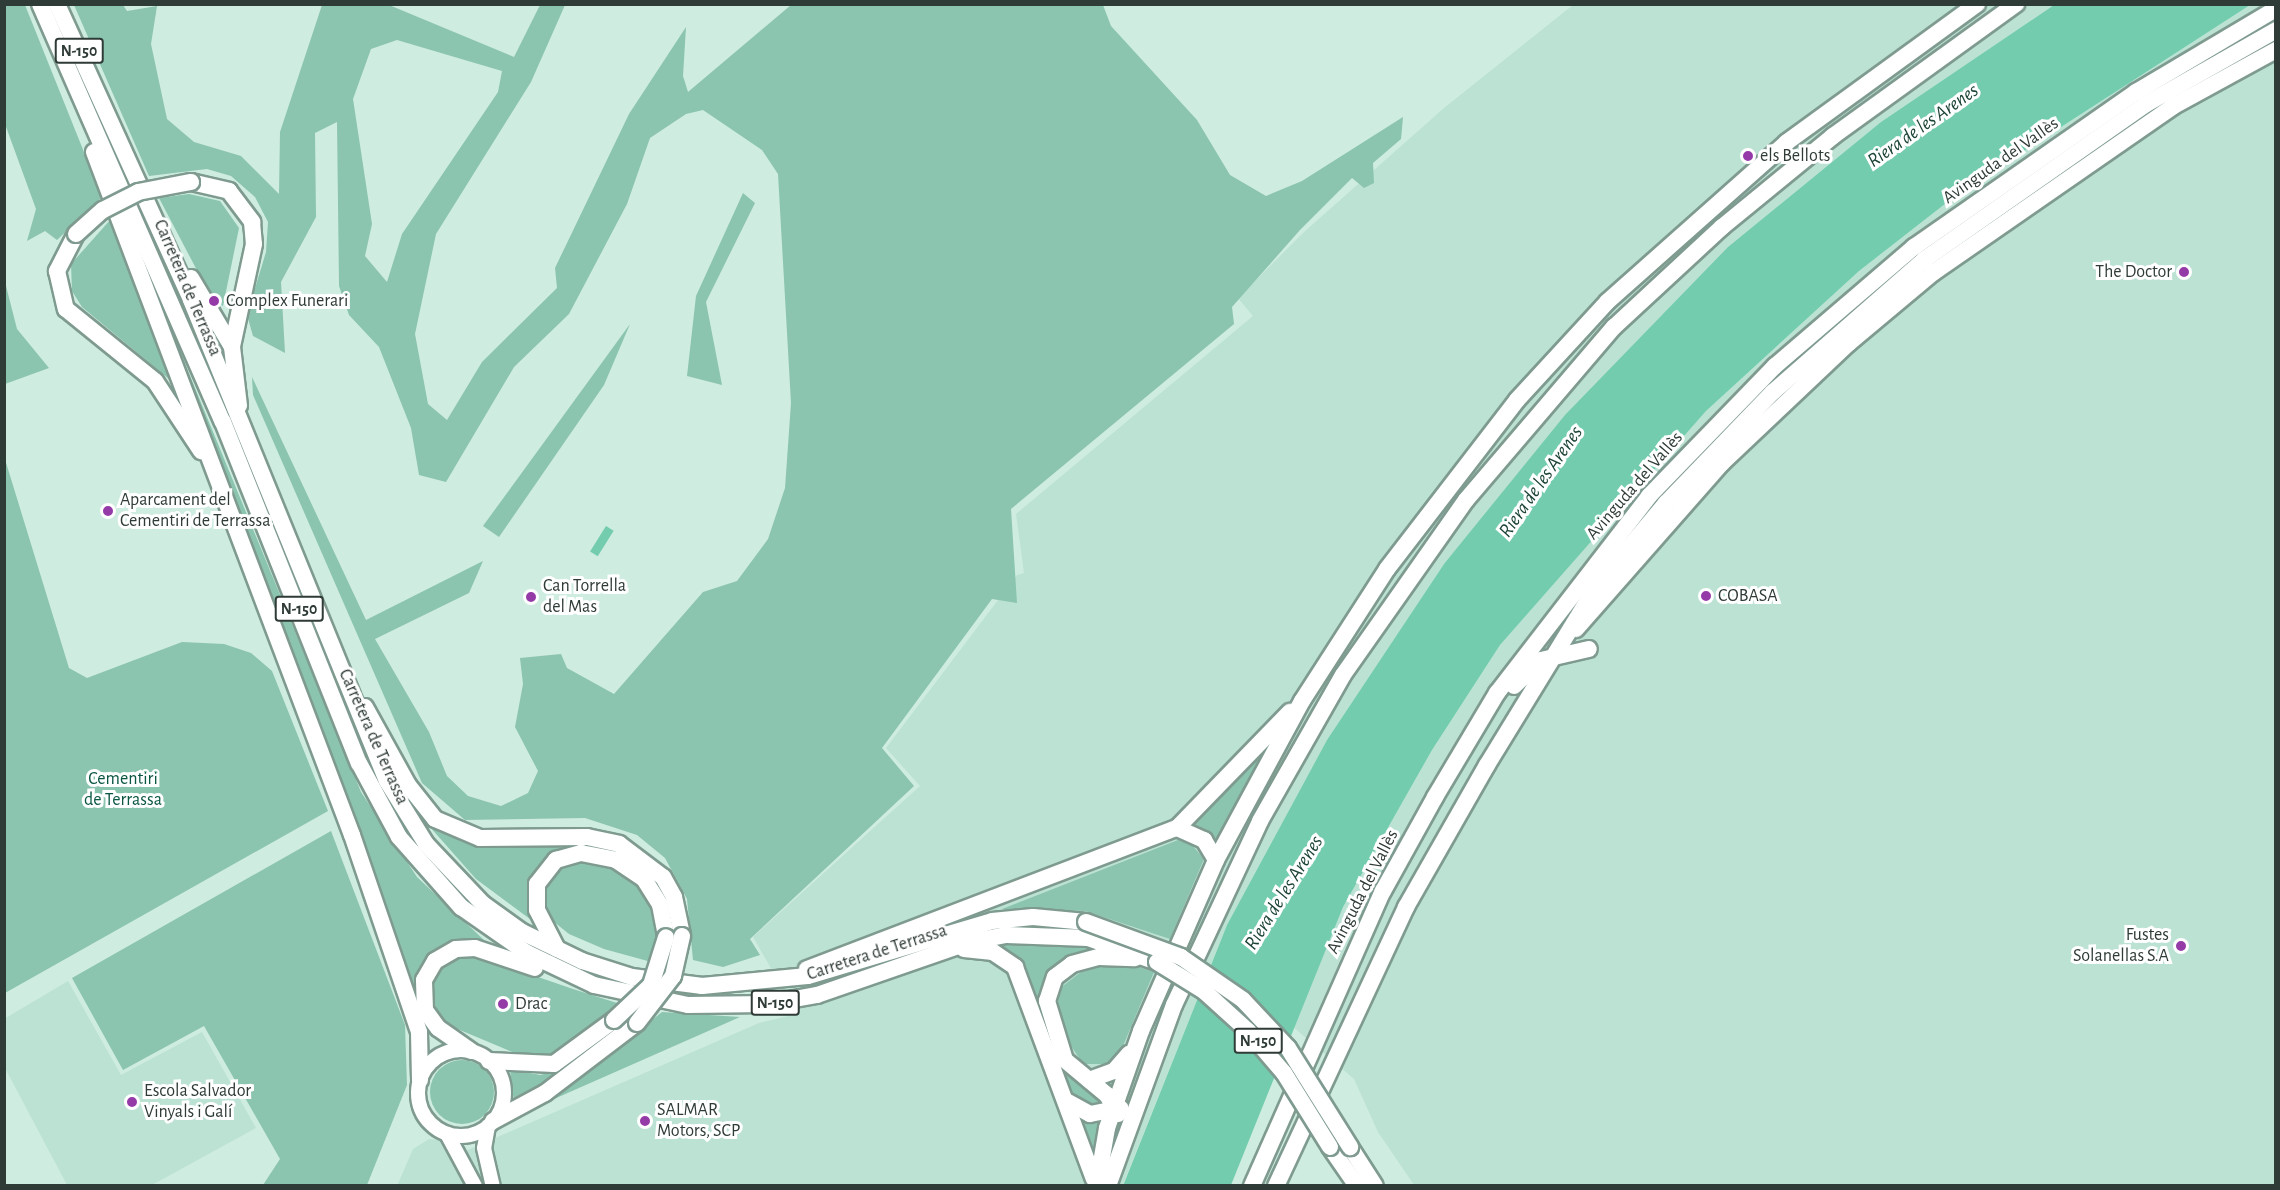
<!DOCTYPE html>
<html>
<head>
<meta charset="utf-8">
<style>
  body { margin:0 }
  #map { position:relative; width:2280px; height:1190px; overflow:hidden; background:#ceece0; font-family:"Alegreya Sans",sans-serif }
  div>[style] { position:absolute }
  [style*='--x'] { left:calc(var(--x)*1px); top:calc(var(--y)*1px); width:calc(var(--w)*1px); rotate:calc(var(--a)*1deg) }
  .built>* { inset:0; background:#bce2d4 }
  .green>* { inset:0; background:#8bc4af }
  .round { border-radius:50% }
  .water>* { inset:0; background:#73ccae; transform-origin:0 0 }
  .roads { filter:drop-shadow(2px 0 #7f9b90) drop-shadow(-2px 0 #7f9b90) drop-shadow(0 2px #7f9b90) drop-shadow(0 -2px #7f9b90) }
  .minor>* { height:14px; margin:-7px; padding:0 7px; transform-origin:7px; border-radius:7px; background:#fff }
  .minor>.ring { margin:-7px; padding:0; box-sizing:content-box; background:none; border:14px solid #fff; border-radius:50% }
  .major>* { height:16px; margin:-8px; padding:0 8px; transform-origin:8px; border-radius:8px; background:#fff }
  .bridges { filter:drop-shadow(2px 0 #7f9b90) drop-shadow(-2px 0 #7f9b90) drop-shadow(0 2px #7f9b90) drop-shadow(0 -2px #7f9b90) }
  .major-bridge>* { height:16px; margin:-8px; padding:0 8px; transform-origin:8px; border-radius:8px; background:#fff }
  .dots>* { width:16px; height:16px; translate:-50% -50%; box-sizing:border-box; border:3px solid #fff; border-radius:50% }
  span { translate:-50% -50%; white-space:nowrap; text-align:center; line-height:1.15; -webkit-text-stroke:6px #fff; paint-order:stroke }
  .shield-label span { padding:2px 4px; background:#fff; border:2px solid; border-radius:4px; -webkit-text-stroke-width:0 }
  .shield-label { font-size:16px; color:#2f3b36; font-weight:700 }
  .poi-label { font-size:18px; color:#2f3b36 }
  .left { translate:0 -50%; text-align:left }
  .right { translate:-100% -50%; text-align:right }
  .street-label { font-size:18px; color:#2f3b36 }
  .park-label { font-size:18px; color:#0a5643 }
  .water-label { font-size:20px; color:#1b4336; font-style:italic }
  .frame { position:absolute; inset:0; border:6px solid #2f3b36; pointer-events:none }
</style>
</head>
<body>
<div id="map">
  <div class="built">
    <i style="clip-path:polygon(1573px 5px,2054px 5px,1881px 122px,1728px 247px,1444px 564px,1327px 740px,1227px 925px,1123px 1185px,397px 1186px,413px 1149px,429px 1139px,439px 1140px,454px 1156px,759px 1023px,797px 1014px,753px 937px,920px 786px,886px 748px,1017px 575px,1024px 573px,1016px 514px,1253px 316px,1238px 298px,1304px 232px,1444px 108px)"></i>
    <i style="clip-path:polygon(2250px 5px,2275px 5px,2275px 1185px,1414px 1185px,1378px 1132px,1354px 1079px,1292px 1026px,1343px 907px,1432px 750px,1500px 645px,1706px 411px,1859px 271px,1959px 193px)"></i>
    <i style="clip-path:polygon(68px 981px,121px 1075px,202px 1032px,256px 1128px,152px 1185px,67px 1185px,5px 1068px,4px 1019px)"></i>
  </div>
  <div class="green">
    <i style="clip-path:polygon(5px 5px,25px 5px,102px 197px,57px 240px,45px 231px,27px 241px,36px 209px,5px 124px)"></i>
    <i style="clip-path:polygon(evenodd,74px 5px,123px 5px,127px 11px,157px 6px,151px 44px,167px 119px,194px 142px,241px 156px,279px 194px,280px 132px,322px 5px,389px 5px,514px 57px,540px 5px,565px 5px,531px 82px,436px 234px,415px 334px,428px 404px,447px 420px,482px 362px,557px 288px,555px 268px,629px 114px,686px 27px,683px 76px,688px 92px,791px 5px,1103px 5px,1111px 26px,1197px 120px,1230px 175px,1266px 196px,1302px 181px,1403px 117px,1401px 139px,1373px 163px,1374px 183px,1364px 188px,1352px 178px,1300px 230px,1232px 307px,1234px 324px,1011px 509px,1017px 603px,992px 599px,882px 748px,914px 786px,750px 939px,760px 955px,723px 967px,693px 960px,687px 899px,665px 858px,637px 835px,585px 818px,465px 820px,422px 783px,253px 395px,252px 377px,366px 620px,483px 561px,469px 593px,375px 639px,429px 732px,447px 776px,468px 796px,501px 806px,528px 793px,538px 771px,515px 727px,523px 684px,520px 658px,561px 654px,567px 668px,614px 694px,703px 592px,737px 581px,768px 539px,785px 488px,791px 403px,778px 174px,762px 150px,703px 110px,686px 114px,650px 138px,627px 204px,569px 314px,514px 367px,446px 482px,419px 475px,411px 428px,379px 347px,349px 315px,339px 286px,337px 122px,315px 133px,316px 217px,281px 282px,285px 353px,253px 336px,247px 315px,266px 252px,268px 222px,255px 197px,231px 176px,207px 169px,149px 176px,74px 5px,397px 40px,502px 71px,498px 92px,402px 234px,387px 282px,365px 256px,372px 224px,353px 99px,371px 49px,397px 40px)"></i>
    <i style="clip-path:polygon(743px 193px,755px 203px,706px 302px,722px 385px,687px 376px,696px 296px)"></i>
    <i style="clip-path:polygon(189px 194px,220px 201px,239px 228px,223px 306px,211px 297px,159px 198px)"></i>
    <i style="clip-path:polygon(111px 219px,175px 384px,82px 307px,72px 291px,71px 264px)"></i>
    <i style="clip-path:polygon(5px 282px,17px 329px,49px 368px,5px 384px)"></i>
    <i style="clip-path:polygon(158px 298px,361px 792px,417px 877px,485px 941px,452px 941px,439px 948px,422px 966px,412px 991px,331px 753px)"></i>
    <i style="clip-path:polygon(630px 324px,604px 385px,499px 537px,483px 526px)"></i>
    <i style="clip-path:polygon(4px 456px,69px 668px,87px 678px,182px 642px,224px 644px,251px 653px,272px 671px,328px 811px,5px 993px)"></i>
    <i style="clip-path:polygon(1265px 750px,1233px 809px,1215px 845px,1191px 826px)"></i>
    <i style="clip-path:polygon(430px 827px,478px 845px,587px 844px,561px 849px,537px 867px,527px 895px,530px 919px,476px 879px)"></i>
    <i style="clip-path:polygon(331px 831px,405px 1025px,407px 1085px,367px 1185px,263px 1185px,280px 1159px,204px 1026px,123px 1070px,72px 978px)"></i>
    <i style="clip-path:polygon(1178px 840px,1192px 845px,1204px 859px,1170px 939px,1085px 911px,1002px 909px)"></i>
    <i style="clip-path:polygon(575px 860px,618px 868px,643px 889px,658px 929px,655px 963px,604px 949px,569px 934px,548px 917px,543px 890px,558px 867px)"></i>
    <i style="clip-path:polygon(1015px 942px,1086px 946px,1098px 949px,1071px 957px,1045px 982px,1039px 1005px,1020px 962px,998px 945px)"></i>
    <i style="clip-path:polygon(477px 956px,573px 989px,620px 1004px,552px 1056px,522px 1056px,448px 1025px,434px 1011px,430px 986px,440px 966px,455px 957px)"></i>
    <i style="clip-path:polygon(1133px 965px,1154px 972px,1123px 1046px,1108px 1064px,1083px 1064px,1064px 1035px,1055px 1006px,1059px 989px,1086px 968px)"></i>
    <i style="clip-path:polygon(662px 1012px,740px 1017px,529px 1110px,622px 1044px)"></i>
    <i class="round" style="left:430px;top:1060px;width:64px;height:64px"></i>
    <i style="clip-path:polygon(1061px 1068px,1064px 1068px,1107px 1105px,1091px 1107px,1074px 1096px)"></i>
    <i style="clip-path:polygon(510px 1069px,540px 1075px,564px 1069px,514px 1103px)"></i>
    <i style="clip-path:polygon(1078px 1115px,1106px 1120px,1095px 1165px,1089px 1143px)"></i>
  </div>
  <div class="water">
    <i style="clip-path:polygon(2054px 5px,2250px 5px,1959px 193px,1859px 271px,1706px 411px,1500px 645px,1432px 750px,1343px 907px,1231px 1185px,1123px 1186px,1227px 925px,1327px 740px,1444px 564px,1565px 415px,1728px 247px,1881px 122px)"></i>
    <i style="left:606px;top:526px;width:9px;height:30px;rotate:32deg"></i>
  </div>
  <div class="roads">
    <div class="minor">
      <i class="ring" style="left:418px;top:1050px;width:72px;height:72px"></i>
      <i style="--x:488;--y:1126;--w:22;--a:100"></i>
      <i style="--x:484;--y:1148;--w:39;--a:77"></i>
      <i style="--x:447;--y:1134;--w:59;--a:61.7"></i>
    </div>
    <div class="major">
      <i style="--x:40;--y:4;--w:456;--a:66.4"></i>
      <i style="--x:223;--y:422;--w:367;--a:68.3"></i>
      <i style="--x:359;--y:763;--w:84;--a:61.6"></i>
      <i style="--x:399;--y:837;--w:94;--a:48.5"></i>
      <i style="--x:461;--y:907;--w:80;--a:34.9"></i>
      <i style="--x:527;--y:953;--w:74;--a:25.5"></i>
      <i style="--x:594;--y:985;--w:96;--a:12"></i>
      <i style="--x:688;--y:1005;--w:79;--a:-0.7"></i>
      <i style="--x:767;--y:1004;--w:51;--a:-10.2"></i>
      <i style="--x:817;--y:995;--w:162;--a:-19.1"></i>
      <i style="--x:970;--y:942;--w:38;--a:-11"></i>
      <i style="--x:1007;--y:935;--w:81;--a:2.1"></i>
      <i style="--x:1088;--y:938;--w:73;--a:19.2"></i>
      <i style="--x:57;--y:4;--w:325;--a:65.6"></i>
      <i style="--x:191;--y:300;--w:519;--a:67.83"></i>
      <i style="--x:387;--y:781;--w:74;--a:58.2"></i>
      <i style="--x:426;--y:844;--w:83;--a:46.5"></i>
      <i style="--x:483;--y:904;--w:48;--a:35.7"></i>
      <i style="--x:522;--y:932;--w:67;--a:25.8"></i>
      <i style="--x:582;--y:961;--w:52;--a:17.7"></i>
      <i style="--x:632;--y:977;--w:71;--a:7.3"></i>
      <i style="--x:702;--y:986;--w:106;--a:-5.4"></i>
      <i style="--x:808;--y:976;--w:192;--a:-16.6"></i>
      <i style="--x:992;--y:921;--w:41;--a:-5.6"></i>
      <i style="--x:1033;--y:917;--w:53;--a:5.4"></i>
      <i style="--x:94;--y:152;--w:730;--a:69.31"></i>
      <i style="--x:352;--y:835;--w:208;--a:71.2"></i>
      <i style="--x:419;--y:1032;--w:48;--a:88.8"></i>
      <i style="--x:191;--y:182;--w:39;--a:13"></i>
      <i style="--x:229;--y:191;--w:39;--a:53"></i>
      <i style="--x:252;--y:222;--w:22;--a:85"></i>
      <i style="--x:254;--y:244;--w:105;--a:102.1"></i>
      <i style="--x:232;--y:347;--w:59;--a:83.2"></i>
      <i style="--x:76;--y:234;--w:42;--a:117.2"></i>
      <i style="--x:57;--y:271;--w:39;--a:77"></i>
      <i style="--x:66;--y:309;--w:114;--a:39"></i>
      <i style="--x:155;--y:381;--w:84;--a:56.7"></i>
      <i style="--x:191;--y:278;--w:80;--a:59.3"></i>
      <i style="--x:1576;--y:629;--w:221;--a:-48.7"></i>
      <i style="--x:1722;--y:463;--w:175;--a:-43.4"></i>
      <i style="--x:1849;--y:343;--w:111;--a:-39.9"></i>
      <i style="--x:1934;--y:272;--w:290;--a:-34.7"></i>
      <i style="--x:2172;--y:107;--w:119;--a:-28.7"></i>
      <i style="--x:1514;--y:686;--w:37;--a:-44"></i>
      <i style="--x:1541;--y:660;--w:49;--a:-12.9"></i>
      <i style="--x:365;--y:707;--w:89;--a:61.1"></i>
      <i style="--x:408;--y:785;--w:43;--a:51.5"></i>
      <i style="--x:435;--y:819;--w:49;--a:22.9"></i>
      <i style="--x:480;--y:838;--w:107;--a:-0.5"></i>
      <i style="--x:587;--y:837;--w:33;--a:12"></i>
      <i style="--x:619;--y:844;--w:55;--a:36.9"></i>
      <i style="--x:663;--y:877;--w:23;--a:61"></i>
      <i style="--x:674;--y:897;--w:40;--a:78"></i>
      <i style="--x:1177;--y:828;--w:30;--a:24"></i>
      <i style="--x:1204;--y:840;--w:23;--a:59"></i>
      <i style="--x:557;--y:949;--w:44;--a:-117.1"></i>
      <i style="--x:537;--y:910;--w:26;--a:-90"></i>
      <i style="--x:537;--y:884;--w:31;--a:-52"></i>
      <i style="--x:556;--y:860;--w:26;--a:-16"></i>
      <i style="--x:581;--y:853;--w:36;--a:11"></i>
      <i style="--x:616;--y:860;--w:34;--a:34"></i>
      <i style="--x:644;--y:879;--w:31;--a:58"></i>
      <i style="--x:660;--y:905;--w:33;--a:79"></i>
      <i style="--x:964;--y:949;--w:29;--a:6"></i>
      <i style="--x:993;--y:952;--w:27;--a:34"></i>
      <i style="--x:1015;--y:967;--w:226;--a:69.6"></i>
      <i style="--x:807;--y:969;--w:396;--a:-20.9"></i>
      <i style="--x:1177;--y:828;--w:162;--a:-45.8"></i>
      <i style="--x:471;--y:1051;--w:40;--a:-145.1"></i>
      <i style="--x:438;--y:1028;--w:22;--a:-126"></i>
      <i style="--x:425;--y:1010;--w:30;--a:-92"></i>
      <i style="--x:424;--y:980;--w:22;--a:-60"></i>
      <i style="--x:435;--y:961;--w:24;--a:-30"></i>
      <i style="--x:456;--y:949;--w:19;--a:-3"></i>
      <i style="--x:475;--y:948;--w:63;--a:18.4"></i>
      <i style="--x:489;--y:1061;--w:65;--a:2.6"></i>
      <i style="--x:554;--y:1064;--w:74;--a:-36.3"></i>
      <i style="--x:1089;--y:1080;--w:27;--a:-20"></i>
      <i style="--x:1114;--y:1071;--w:23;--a:-49"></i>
      <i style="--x:1068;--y:1102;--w:25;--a:29"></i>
      <i style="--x:1090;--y:1114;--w:31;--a:-11"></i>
      <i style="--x:1118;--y:1114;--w:22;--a:-120"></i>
      <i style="--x:1107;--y:1095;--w:55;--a:-140.2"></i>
      <i style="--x:1065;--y:1060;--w:62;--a:-107"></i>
      <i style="--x:1047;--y:1001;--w:25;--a:-72"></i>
      <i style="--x:1055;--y:977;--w:21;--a:-37"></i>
      <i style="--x:1072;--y:964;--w:28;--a:-15"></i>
      <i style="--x:1099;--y:957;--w:36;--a:2"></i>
      <i style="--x:493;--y:1121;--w:59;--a:-28.3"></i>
      <i style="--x:545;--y:1093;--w:116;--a:-37.3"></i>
      <i style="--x:1330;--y:1147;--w:47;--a:55.3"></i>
      <i style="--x:1350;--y:1147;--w:46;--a:57.3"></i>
      <i style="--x:1097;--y:1186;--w:59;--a:-80.2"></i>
      <i style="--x:1107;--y:1128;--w:103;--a:-70.7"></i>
      <i style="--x:1141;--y:1031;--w:187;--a:-66.3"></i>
      <i style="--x:1216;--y:860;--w:181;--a:-61.6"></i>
      <i style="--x:1302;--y:701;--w:157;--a:-57.2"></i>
      <i style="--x:1387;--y:569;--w:213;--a:-52.4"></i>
      <i style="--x:1517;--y:400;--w:133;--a:-47.4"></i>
      <i style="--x:1607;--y:302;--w:241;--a:-41.6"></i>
      <i style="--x:1787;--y:142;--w:235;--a:-36"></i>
      <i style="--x:1108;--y:1186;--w:193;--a:-70"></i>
      <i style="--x:1174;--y:1005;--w:203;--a:-64.9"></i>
      <i style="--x:1260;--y:821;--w:168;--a:-60.4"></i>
      <i style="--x:1343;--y:675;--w:214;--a:-54.9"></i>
      <i style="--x:1466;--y:500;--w:228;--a:-49.5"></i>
      <i style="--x:1614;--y:327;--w:147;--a:-42.8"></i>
      <i style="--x:1722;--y:227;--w:144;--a:-39.3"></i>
      <i style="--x:1833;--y:136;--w:226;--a:-35.8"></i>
      <i style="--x:1252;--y:1186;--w:323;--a:-66.1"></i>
      <i style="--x:1383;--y:891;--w:107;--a:-61"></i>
      <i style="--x:1435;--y:797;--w:121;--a:-59.2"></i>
      <i style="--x:1497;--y:693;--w:249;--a:-52.3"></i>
      <i style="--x:1649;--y:496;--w:181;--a:-45.9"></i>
      <i style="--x:1775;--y:366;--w:183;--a:-40.6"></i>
      <i style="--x:1914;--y:247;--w:271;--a:-34.9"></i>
      <i style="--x:2136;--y:92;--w:163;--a:-30.7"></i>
      <i style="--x:1276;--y:1186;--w:308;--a:-65"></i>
      <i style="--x:1406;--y:907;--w:163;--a:-60.3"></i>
      <i style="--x:1487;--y:765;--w:209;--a:-58.5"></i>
      <i style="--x:1596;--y:587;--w:109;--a:-50.2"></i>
      <i style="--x:1666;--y:503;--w:154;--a:-46.1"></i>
      <i style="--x:1773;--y:392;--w:202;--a:-41.2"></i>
      <i style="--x:1925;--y:259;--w:270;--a:-35"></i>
      <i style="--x:2146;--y:104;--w:150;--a:-29.6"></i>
    </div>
  </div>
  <div class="bridges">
    <div class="major-bridge">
      <i style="--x:76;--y:234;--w:36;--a:-42"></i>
      <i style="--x:103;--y:210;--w:39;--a:-27"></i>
      <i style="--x:138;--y:192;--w:54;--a:-10.7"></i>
      <i style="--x:1086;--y:922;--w:101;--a:20.2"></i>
      <i style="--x:1181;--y:957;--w:75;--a:34.7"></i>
      <i style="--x:1243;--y:1000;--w:66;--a:46.8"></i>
      <i style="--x:1288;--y:1048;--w:117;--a:57.9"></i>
      <i style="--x:1157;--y:962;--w:55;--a:31.7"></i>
      <i style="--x:1204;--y:991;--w:59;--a:42.3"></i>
      <i style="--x:1248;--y:1031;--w:55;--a:49.4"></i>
      <i style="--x:1284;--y:1073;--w:87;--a:58.1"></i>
      <i style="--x:614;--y:1020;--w:51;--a:-43.4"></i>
      <i style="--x:651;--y:985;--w:50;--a:-72.6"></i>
      <i style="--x:637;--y:1023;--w:59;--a:-52.5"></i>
      <i style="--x:673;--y:976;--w:41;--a:-77.3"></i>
    </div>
  </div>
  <div class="dots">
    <i style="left:1748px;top:156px;background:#943ba7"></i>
    <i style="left:2184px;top:272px;background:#943ba7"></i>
    <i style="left:214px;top:301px;background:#943ba7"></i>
    <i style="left:108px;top:511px;background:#943ba7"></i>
    <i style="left:1706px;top:596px;background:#943ba7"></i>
    <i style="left:531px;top:597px;background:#943ba7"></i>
    <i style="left:2181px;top:946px;background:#943ba7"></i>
    <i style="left:503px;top:1004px;background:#943ba7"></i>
    <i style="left:132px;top:1102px;background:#943ba7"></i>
    <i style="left:645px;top:1121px;background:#943ba7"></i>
  </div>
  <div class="shield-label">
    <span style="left:79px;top:51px">N-150</span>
    <span style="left:299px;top:609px">N-150</span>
    <span style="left:775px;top:1003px">N-150</span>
    <span style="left:1258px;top:1041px">N-150</span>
  </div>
  <div class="poi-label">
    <span class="left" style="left:1760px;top:156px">els Bellots</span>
    <span class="right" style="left:2172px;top:272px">The Doctor</span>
    <span class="left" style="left:226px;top:301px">Complex Funerari</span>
    <span class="left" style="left:120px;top:511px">Aparcament del<br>Cementiri de Terrassa</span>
    <span class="left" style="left:543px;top:597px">Can Torrella<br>del Mas</span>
    <span class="left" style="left:1718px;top:596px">COBASA</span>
    <span class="right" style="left:2169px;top:946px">Fustes<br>Solanellas S.A</span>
    <span class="left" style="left:515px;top:1004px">Drac</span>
    <span class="left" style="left:144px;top:1102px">Escola Salvador<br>Vinyals i Galí</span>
    <span class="left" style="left:657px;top:1121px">SALMAR<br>Motors, SCP</span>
  </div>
  <div class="street-label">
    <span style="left:2001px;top:161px;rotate:-35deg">Avinguda del Vallès</span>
    <span style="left:187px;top:288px;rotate:67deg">Carretera de Terrassa</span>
    <span style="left:1635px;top:486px;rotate:-49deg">Avinguda del Vallès</span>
    <span style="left:373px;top:737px;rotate:66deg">Carretera de Terrassa</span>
    <span style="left:1363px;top:892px;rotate:-63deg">Avinguda del Vallès</span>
    <span style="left:877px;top:953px;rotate:-18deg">Carretera de Terrassa</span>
  </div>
  <div class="park-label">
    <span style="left:123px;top:790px">Cementiri<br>de Terrassa</span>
  </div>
  <div class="water-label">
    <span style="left:1923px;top:126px;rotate:-35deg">Riera de les Arenes</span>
    <span style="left:1541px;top:482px;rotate:-55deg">Riera de les Arenes</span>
    <span style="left:1284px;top:893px;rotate:-58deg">Riera de les Arenes</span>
  </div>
  <div class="frame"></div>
</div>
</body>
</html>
